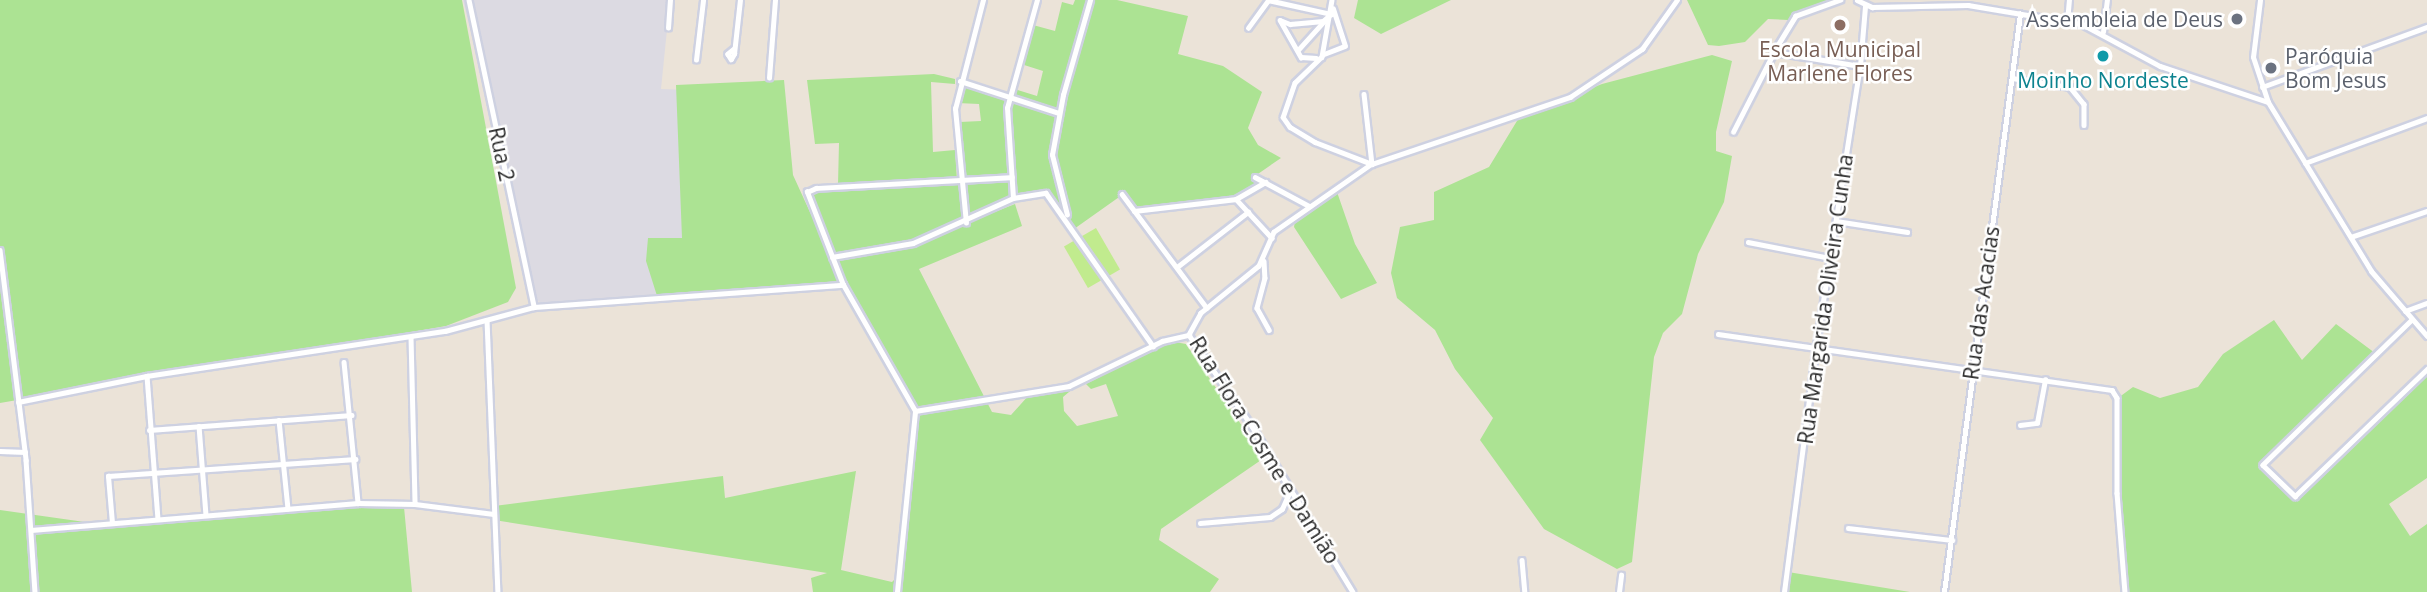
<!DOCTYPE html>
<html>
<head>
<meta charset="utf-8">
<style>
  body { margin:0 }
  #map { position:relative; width:2427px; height:592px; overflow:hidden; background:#ebe3d8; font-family:"Open Sans",sans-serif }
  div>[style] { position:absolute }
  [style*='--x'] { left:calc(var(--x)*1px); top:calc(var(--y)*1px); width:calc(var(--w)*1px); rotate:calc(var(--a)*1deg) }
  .industrial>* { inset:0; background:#dcdae2 }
  .green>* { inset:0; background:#ace393 }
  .pitch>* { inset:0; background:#c1eb8e; transform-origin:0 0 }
  .roads { filter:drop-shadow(2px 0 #ced1e1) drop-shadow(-2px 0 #ced1e1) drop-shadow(0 2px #ced1e1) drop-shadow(0 -2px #ced1e1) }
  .minor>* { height:4.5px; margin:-2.25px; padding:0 2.25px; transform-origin:2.25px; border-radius:2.25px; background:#fff }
  .tertiary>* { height:5px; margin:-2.5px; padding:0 2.5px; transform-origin:2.5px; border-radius:2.5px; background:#fff }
  .dots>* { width:19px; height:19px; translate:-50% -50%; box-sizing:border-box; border:4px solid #fff; border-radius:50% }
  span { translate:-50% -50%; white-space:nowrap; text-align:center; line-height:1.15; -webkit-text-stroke:5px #fff; paint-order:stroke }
  .worship-label { font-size:21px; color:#5b616d }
  .right { translate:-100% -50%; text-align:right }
  .left { translate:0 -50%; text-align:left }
  .education-label { font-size:21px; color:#785e54 }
  .culture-label { font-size:21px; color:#0d838f }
  .street-label { font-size:21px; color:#282828 }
</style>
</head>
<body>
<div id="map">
  <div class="industrial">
    <i style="clip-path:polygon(463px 0,670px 0,661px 89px,688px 90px,688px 241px,662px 293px,549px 307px,536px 300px)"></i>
  </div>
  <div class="green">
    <i style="clip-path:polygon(0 0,462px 0,516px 288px,508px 302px,446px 326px,0 403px)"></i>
    <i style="clip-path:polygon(1075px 0,1117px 0,1188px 16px,1178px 54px,1223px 66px,1262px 92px,1248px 128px,1258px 145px,1281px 158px,1255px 176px,1265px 182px,1234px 199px,1134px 211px,1122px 195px,1074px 229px,1054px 199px,1030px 192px,925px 239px,868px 252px,908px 246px,1015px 204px,1022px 226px,919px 269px,992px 412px,1011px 415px,1029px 395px,1075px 387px,1063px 397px,1064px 411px,1077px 426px,1118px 416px,1106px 384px,1091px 389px,1086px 384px,1169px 341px,1186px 344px,1264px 458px,1161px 529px,1159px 540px,1219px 579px,1210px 592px,813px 592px,811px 578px,827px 573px,494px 520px,494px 506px,723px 476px,725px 498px,856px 471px,841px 570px,892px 582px,900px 574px,917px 414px,843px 285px,719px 290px,658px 299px,646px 261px,648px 238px,682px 238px,676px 85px,784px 80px,793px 175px,836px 269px,836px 256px,832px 257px,806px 195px,816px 188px,961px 183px,960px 122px,981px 121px,979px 104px,957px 103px,960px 81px,1009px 96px,1011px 88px,1037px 96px,1043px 71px,1021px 64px,1033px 25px,1055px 31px,1062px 2px,1073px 5px)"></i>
    <i style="clip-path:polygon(1358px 0,1451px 0,1381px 34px,1354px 18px)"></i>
    <i style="clip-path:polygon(1687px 0,1830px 0,1788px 20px,1768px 19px,1745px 42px,1719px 46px,1708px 45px)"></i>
    <i style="clip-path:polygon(1712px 55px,1732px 61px,1716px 132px,1716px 151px,1732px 156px,1724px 202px,1698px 254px,1682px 314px,1663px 333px,1654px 357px,1632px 562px,1617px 569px,1544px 529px,1480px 440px,1493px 418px,1455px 369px,1435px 330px,1397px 298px,1391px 273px,1400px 227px,1434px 220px,1434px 192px,1489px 167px,1520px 116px,1602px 84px)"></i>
    <i style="clip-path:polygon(934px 74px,955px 79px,955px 84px,931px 82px,933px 152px,955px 150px,957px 181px,838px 184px,839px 143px,815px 144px,807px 80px)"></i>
    <i style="clip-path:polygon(1337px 192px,1355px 244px,1377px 283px,1341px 299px,1294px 227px,1295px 221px)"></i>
    <i style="clip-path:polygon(2274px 320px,2302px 360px,2336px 324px,2375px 353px,2261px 465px,2296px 500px,2427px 373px,2427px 478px,2389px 504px,2410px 536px,2427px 524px,2427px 592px,2128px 592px,2122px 535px,2118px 398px,2133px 387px,2160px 398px,2198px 387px,2223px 354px)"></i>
    <i style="clip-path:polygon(367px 507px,404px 507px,412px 592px,0 592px,0 510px,113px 526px)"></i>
    <i style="clip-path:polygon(1788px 572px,1910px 592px,1786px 592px)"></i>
  </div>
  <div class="pitch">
    <i style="left:1096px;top:228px;width:48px;height:37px;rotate:60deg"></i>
  </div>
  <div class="roads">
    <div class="minor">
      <i style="--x:469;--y:0;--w:314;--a:78"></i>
      <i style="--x:1332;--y:0;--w:58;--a:100"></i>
      <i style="--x:1322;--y:57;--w:37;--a:136"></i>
      <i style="--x:1295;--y:83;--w:36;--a:109"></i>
      <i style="--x:1283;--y:117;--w:12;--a:55"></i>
      <i style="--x:1290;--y:127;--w:29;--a:31"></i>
      <i style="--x:1315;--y:142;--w:61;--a:21.1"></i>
      <i style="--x:1372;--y:164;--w:119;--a:145.2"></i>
      <i style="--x:1274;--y:232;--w:37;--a:114"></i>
      <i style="--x:1259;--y:266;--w:75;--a:141"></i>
      <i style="--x:1201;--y:313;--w:25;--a:119"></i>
      <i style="--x:1189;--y:335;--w:111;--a:55.3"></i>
      <i style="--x:1252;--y:426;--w:194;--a:58.7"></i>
      <i style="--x:1841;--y:0;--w:48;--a:160.4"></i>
      <i style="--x:1796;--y:16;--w:42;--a:121.4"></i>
      <i style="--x:1774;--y:52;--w:87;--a:9.2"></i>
      <i style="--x:1857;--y:0;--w:17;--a:25"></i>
      <i style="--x:1872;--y:7;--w:96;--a:-1.2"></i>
      <i style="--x:1968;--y:5;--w:116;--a:9.5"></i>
      <i style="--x:2082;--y:24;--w:89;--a:28.3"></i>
      <i style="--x:2160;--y:66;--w:114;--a:18.4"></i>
      <i style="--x:1280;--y:20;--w:43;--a:60.4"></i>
      <i style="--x:1301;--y:57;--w:15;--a:4"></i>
      <i style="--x:1280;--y:20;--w:11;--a:22"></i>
      <i style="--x:1290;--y:24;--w:33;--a:-5"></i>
      <i style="--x:1323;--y:21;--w:9;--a:-41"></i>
      <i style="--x:2067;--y:22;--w:22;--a:-85"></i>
      <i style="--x:668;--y:28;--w:28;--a:-86"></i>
      <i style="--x:1248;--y:28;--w:34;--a:-54"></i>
      <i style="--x:1268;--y:0;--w:65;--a:12.5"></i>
      <i style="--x:2103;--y:32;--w:32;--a:-83"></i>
      <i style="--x:734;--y:49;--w:8;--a:140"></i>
      <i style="--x:728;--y:54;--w:6;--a:59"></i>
      <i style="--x:731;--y:59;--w:6;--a:-59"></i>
      <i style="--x:734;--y:54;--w:54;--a:-83.7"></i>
      <i style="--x:1298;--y:50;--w:38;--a:-48"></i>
      <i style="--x:1324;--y:54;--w:22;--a:-21"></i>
      <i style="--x:1345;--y:46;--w:39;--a:-108"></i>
      <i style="--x:696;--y:60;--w:60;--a:-83.3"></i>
      <i style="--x:769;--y:78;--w:78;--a:-85.6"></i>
      <i style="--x:2012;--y:78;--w:59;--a:8.8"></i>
      <i style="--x:2070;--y:87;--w:22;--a:51"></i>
      <i style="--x:2084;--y:104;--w:21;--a:90"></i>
      <i style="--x:960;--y:81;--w:104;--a:17.9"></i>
      <i style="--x:2262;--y:87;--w:176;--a:-20"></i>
      <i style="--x:1364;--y:94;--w:70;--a:83.5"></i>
      <i style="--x:1372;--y:164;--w:209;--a:-18.7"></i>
      <i style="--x:1570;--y:97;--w:87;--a:-33.7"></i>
      <i style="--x:1642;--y:49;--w:60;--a:-54.5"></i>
      <i style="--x:1733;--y:132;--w:90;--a:-62.9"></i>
      <i style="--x:2305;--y:163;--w:130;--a:-20.2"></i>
      <i style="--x:1255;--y:177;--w:61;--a:28.2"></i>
      <i style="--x:1122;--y:194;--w:142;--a:53.3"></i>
      <i style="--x:1013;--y:198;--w:90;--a:-93.8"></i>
      <i style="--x:1007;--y:108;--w:112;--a:-74.5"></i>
      <i style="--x:1236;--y:199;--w:53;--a:47.3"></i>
      <i style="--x:1134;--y:211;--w:103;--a:-6.7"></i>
      <i style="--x:1236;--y:199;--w:34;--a:-30"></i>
      <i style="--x:1067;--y:215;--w:62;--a:-104"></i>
      <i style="--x:1052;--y:155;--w:61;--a:-79.6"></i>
      <i style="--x:1063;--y:95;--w:99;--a:-74.1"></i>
      <i style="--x:1836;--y:221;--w:72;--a:8.8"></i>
      <i style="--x:966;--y:223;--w:115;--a:-95.5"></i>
      <i style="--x:955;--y:109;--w:113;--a:-75.6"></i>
      <i style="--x:2351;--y:237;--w:80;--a:-18.9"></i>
      <i style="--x:1748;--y:242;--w:84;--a:11"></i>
      <i style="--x:0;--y:250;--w:212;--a:82.9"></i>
      <i style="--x:26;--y:460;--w:132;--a:86.1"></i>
      <i style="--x:832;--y:257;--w:82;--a:-9.8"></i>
      <i style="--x:913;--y:243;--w:110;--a:-24.2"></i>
      <i style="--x:1013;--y:198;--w:33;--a:-9"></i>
      <i style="--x:1046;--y:193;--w:187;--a:55"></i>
      <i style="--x:1264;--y:261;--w:17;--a:87"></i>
      <i style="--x:1265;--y:278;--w:31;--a:105"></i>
      <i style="--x:1257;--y:308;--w:25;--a:61"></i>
      <i style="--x:1177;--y:267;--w:90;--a:-37.8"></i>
      <i style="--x:2405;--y:311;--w:23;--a:-20"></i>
      <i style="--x:487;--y:320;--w:272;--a:87.7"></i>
      <i style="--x:2412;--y:320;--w:208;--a:135.8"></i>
      <i style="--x:2263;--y:465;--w:45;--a:44.1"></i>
      <i style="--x:2295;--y:496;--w:183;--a:-43.9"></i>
      <i style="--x:1718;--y:334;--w:398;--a:8.1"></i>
      <i style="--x:2112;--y:390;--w:9;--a:58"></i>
      <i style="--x:2117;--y:398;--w:95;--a:90"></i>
      <i style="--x:2117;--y:493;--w:99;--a:85.4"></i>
      <i style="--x:411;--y:337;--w:167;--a:88.6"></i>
      <i style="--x:344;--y:362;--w:142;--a:84.3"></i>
      <i style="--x:147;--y:376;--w:143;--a:85.6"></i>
      <i style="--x:18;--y:402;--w:132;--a:-11.4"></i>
      <i style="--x:147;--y:376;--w:301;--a:-8.6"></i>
      <i style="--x:445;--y:331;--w:92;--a:-15.1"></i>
      <i style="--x:534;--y:307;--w:310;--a:-4.1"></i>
      <i style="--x:915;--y:411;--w:156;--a:-9.2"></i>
      <i style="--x:1069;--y:386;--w:103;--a:-25.8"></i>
      <i style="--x:1162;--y:341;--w:28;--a:-13"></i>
      <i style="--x:279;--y:420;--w:89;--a:84.2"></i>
      <i style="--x:2020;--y:425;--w:17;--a:-7"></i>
      <i style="--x:2037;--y:423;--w:44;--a:-79.5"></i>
      <i style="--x:199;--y:426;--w:89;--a:85.5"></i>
      <i style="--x:149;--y:430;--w:203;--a:-4.2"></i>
      <i style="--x:0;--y:451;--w:25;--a:2"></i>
      <i style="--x:112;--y:523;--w:47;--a:-94.9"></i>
      <i style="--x:108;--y:476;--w:248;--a:-3.9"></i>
      <i style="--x:1200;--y:523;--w:70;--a:-4.9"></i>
      <i style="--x:1270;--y:517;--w:14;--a:-34"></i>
      <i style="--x:1282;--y:509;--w:20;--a:-66"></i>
      <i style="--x:1848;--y:528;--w:105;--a:6.6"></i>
      <i style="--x:31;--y:530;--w:328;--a:-4.7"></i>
      <i style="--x:358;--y:503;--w:57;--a:1"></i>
      <i style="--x:415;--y:504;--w:79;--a:7.3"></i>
      <i style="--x:1522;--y:560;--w:32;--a:85"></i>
      <i style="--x:897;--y:592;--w:182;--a:-84.3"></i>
      <i style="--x:915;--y:411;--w:145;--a:-119.7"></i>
      <i style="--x:843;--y:285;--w:100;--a:-111.2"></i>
      <i style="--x:807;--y:192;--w:10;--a:-24"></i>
      <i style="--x:816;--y:188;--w:196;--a:-3.2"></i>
      <i style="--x:1619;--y:592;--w:17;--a:-83"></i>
      <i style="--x:1784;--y:592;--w:248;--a:-82.6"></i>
      <i style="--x:1816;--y:346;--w:283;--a:-81.1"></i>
      <i style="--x:1860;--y:66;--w:60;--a:-85.2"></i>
      <i style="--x:1944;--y:592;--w:583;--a:-82.51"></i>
    </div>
    <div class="tertiary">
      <i style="--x:2260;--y:0;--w:57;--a:97"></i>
      <i style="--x:2253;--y:57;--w:47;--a:71.6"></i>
      <i style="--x:2268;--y:102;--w:198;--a:58.6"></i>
      <i style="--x:2371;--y:271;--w:86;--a:49.3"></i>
    </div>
  </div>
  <div class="dots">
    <i style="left:2237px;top:19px;background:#6b7280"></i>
    <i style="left:1840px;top:25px;background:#8d6e63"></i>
    <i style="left:2103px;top:56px;background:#0f9aa8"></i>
    <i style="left:2271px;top:68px;background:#6b7280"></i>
  </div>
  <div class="worship-label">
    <span class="right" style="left:2223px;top:19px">Assembleia de Deus</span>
    <span class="left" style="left:2285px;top:68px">Paróquia<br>Bom Jesus</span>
  </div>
  <div class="education-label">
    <span style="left:1840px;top:61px">Escola Municipal<br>Marlene Flores</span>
  </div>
  <div class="culture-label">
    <span style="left:2103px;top:80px">Moinho Nordeste</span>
  </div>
  <div class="street-label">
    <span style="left:502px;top:154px;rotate:78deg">Rua 2</span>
    <span style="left:1825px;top:299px;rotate:-82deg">Rua Margarida Oliveira Cunha</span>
    <span style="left:1981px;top:303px;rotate:-82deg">Rua das Acacias</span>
    <span style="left:1265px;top:450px;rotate:58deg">Rua Flora Cosme e Damião</span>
  </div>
</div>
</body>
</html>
